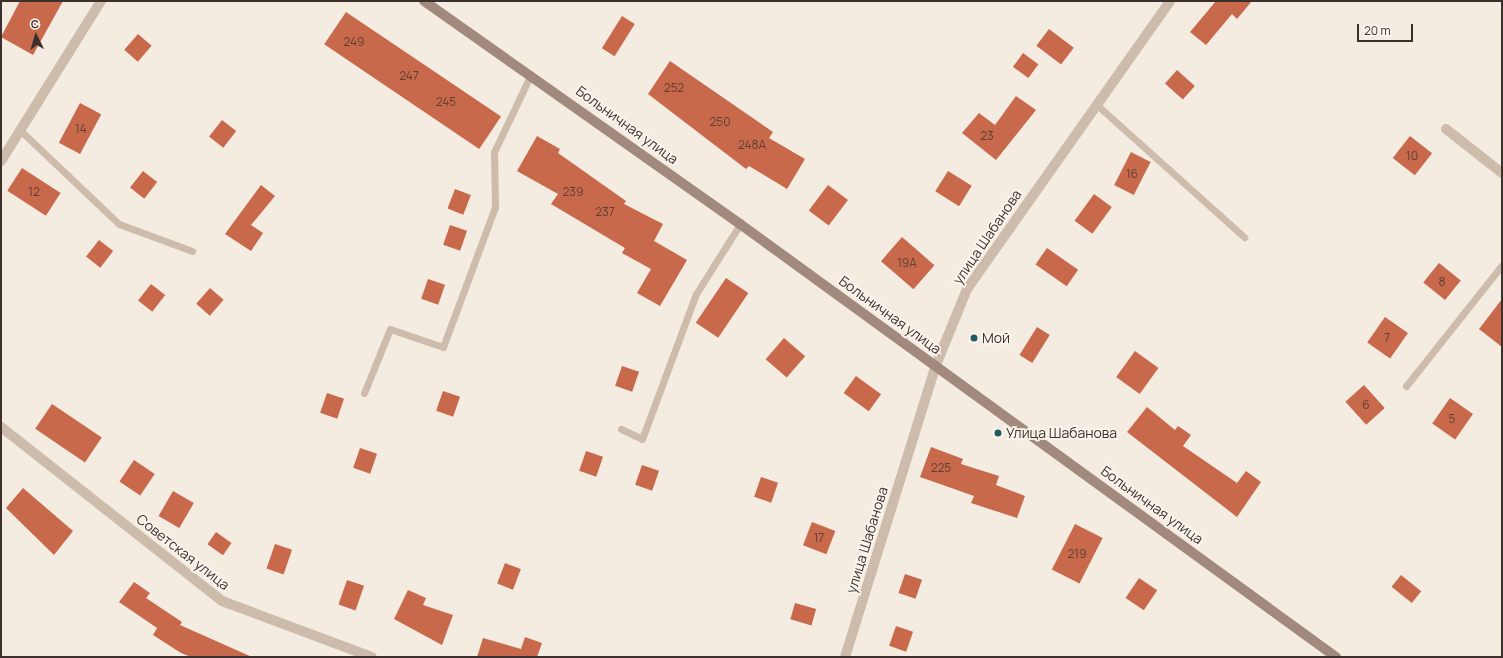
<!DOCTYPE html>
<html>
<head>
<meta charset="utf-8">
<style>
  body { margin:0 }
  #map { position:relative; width:1503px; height:658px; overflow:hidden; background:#f4ebe1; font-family:Manrope,sans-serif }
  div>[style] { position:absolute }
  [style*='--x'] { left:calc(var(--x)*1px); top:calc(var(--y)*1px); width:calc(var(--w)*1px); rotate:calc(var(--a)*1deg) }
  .building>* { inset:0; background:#c8694b; transform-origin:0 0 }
  .lane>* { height:7px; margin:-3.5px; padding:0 3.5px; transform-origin:3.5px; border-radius:3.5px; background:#cdbbac }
  .street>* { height:10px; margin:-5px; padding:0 5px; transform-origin:5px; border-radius:5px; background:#cdbbac }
  .secondary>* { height:10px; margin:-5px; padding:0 5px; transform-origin:5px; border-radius:5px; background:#a18a7d }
  .dots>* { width:11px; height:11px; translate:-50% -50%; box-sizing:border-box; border:2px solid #fbf5ee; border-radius:50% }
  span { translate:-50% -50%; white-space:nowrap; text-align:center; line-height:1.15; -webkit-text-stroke:3.5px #fbf5ee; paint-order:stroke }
  .number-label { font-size:12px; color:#5e3e33 }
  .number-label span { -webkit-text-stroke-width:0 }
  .street-label { font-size:14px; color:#3b302b }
  .poi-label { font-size:14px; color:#3b302b }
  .left { translate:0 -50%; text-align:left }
  .frame { position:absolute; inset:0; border:2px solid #3b302b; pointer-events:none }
  .north { position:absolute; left:16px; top:16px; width:40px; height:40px; -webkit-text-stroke:3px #fbf5ee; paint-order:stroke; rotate:355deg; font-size:11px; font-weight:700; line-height:16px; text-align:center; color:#3b302b }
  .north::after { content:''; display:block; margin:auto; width:14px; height:18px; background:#3b302b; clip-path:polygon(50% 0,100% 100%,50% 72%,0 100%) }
  .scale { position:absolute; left:1357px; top:24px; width:56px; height:18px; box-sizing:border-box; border:2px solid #3b302b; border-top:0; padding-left:5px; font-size:12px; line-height:14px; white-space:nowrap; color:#3b302b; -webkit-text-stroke:3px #fbf5ee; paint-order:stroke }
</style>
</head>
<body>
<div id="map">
  <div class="building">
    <i style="clip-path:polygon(20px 1px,63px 1px,33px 55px,1px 37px)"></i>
    <i style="clip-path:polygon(1216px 1px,1252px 1px,1237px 19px,1232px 14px,1206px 45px,1190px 32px)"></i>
    <i style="left:346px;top:12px;width:187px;height:39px;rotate:34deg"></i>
    <i style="left:622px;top:16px;width:15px;height:38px;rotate:32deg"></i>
    <i style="left:1049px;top:29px;width:31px;height:21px;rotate:37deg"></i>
    <i style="left:138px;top:34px;width:18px;height:21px;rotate:41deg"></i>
    <i style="left:1023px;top:53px;width:19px;height:17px;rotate:36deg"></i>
    <i style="clip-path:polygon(670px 61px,773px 132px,769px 138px,805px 159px,787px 189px,749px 166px,746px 169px,648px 94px)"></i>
    <i style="left:1177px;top:70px;width:24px;height:18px;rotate:42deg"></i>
    <i style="clip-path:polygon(1016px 96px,1036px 110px,996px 160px,962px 133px,979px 113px,995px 125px)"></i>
    <i style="left:80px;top:103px;width:24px;height:45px;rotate:28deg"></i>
    <i style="left:222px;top:120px;width:18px;height:21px;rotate:38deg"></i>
    <i style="clip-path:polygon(537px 136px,560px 149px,558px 153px,626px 201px,624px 204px,663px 224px,654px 241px,687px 260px,660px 306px,637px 293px,651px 269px,622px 253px,625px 248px,551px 204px,558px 194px,517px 171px)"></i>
    <i style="left:1410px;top:136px;width:28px;height:28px;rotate:38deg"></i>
    <i style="left:1131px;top:152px;width:22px;height:37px;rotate:27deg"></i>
    <i style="left:22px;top:168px;width:46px;height:27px;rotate:33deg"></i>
    <i style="left:143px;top:171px;width:18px;height:21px;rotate:38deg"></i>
    <i style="left:948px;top:171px;width:28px;height:24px;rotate:32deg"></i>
    <i style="clip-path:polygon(261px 185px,275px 196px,251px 225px,263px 233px,251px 251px,225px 234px)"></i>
    <i style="left:828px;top:185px;width:25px;height:32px;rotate:37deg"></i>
    <i style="left:455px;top:189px;width:17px;height:21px;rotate:21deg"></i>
    <i style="left:1094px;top:194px;width:22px;height:33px;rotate:36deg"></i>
    <i style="left:450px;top:225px;width:18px;height:21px;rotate:19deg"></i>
    <i style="left:902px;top:237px;width:43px;height:32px;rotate:41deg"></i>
    <i style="left:99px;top:240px;width:18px;height:21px;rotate:38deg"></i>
    <i style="left:1047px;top:248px;width:38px;height:20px;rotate:35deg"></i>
    <i style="left:1439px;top:263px;width:28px;height:25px;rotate:39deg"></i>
    <i style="left:726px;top:278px;width:27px;height:54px;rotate:34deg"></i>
    <i style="left:428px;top:279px;width:18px;height:21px;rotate:19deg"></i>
    <i style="left:151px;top:284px;width:18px;height:21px;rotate:38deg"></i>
    <i style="left:210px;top:288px;width:18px;height:21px;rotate:41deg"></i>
    <i style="clip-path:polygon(1502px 299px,1502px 347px,1479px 329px)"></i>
    <i style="left:1385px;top:317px;width:28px;height:31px;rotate:35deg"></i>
    <i style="left:1037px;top:327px;width:15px;height:33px;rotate:32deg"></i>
    <i style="left:784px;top:338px;width:28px;height:28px;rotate:41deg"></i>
    <i style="left:1135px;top:351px;width:29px;height:32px;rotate:36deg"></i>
    <i style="left:622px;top:366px;width:18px;height:21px;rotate:19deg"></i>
    <i style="left:856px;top:376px;width:31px;height:21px;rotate:36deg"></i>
    <i style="left:1364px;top:385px;width:31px;height:25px;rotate:48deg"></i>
    <i style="left:443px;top:391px;width:18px;height:21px;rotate:19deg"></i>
    <i style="left:327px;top:393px;width:18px;height:21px;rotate:19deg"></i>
    <i style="left:1450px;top:398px;width:28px;height:31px;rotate:35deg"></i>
    <i style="left:52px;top:404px;width:60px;height:30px;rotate:34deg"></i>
    <i style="clip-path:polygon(1147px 407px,1175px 430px,1178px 426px,1191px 435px,1183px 446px,1237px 483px,1246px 471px,1261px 482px,1237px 517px,1127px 432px)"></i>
    <i style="clip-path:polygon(931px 447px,963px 459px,961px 464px,999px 476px,996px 485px,1025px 496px,1017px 518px,971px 503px,974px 496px,920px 477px)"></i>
    <i style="left:360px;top:448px;width:18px;height:21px;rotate:19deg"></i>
    <i style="left:586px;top:451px;width:18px;height:21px;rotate:19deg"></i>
    <i style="left:134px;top:460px;width:25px;height:26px;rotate:34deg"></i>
    <i style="left:642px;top:465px;width:18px;height:21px;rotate:19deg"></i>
    <i style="left:761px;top:477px;width:18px;height:21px;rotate:19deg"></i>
    <i style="clip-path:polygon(23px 488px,73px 531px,54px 555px,6px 508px)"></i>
    <i style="left:173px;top:491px;width:24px;height:29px;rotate:30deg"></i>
    <i style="left:812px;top:522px;width:25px;height:25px;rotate:21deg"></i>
    <i style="left:1075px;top:524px;width:31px;height:51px;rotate:27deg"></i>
    <i style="left:216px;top:532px;width:19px;height:15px;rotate:35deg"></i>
    <i style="left:275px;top:544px;width:18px;height:26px;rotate:19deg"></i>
    <i style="left:505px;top:563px;width:17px;height:22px;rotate:21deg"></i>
    <i style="left:905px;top:574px;width:18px;height:20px;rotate:19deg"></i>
    <i style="left:1401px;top:575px;width:26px;height:15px;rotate:39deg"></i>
    <i style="left:1139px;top:578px;width:22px;height:24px;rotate:34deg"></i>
    <i style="left:347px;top:580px;width:18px;height:26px;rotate:19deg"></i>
    <i style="clip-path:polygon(134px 582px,150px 593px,146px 598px,182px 622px,180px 625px,252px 657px,191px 657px,181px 653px,153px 635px,157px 628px,119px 602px)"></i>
    <i style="clip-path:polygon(408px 590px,426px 598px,423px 605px,453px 615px,442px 645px,394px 619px)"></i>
    <i style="left:795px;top:603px;width:22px;height:17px;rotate:16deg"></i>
    <i style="left:896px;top:626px;width:18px;height:21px;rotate:19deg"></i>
    <i style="clip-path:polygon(525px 637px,542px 643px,537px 657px,477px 657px,483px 638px,521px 649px)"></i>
  </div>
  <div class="lane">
    <i style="--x:1097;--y:105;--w:198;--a:41.9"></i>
    <i style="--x:21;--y:131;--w:135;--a:43.5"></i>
    <i style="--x:119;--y:224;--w:78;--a:20.3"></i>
    <i style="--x:1406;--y:386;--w:154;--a:-51.6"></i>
    <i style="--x:364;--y:393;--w:69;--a:-67.9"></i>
    <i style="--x:390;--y:329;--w:56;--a:18.8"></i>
    <i style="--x:443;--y:347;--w:149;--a:-69.6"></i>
    <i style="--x:495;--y:207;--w:55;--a:-91"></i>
    <i style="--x:494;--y:152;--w:86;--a:-64.6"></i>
    <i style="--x:621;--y:429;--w:23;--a:25"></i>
    <i style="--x:642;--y:439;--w:155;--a:-69.6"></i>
    <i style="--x:696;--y:294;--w:83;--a:-57.8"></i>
  </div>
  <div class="street">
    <i style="--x:1446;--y:129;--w:71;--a:38.2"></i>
    <i style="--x:1;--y:161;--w:189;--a:-58"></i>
    <i style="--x:1;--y:427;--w:281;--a:38.2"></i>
    <i style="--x:222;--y:601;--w:160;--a:20.5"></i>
    <i style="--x:845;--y:657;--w:306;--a:-72.7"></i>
    <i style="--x:936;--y:365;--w:82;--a:-67.8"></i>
    <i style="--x:967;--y:289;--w:352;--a:-54.8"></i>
  </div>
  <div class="secondary">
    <i style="--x:424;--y:1;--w:387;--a:35.2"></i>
    <i style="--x:740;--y:224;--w:737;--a:36"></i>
  </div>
  <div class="dots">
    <i style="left:974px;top:338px;background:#1f5a5e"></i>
    <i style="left:998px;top:433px;background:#1f5a5e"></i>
  </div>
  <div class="number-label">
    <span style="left:354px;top:42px">249</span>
    <span style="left:409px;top:76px">247</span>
    <span style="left:674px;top:88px">252</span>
    <span style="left:446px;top:102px">245</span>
    <span style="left:720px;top:122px">250</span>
    <span style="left:81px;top:129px">14</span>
    <span style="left:987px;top:136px">23</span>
    <span style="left:752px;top:145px">248А</span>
    <span style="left:1412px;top:156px">10</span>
    <span style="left:1132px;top:174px">16</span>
    <span style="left:34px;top:192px">12</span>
    <span style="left:573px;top:192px">239</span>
    <span style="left:605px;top:212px">237</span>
    <span style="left:907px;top:263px">19А</span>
    <span style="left:1442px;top:282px">8</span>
    <span style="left:1387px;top:338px">7</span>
    <span style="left:1366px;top:405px">6</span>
    <span style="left:1452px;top:419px">5</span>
    <span style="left:941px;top:468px">225</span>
    <span style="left:819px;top:538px">17</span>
    <span style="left:1077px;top:554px">219</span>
  </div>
  <div class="street-label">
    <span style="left:627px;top:125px;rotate:36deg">Больничная улица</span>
    <span style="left:987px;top:237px;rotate:-56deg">улица Шабанова</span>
    <span style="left:890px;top:315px;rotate:36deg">Больничная улица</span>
    <span style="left:1152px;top:505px;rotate:36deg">Больничная улица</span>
    <span style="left:867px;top:540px;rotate:-73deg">улица Шабанова</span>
    <span style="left:183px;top:552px;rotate:38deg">Советская улица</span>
  </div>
  <div class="poi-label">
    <span class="left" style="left:982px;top:338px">Мой</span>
    <span class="left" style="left:1006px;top:433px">Улица Шабанова</span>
  </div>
  <div class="frame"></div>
  <div class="north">С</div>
  <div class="scale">20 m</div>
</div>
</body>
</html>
